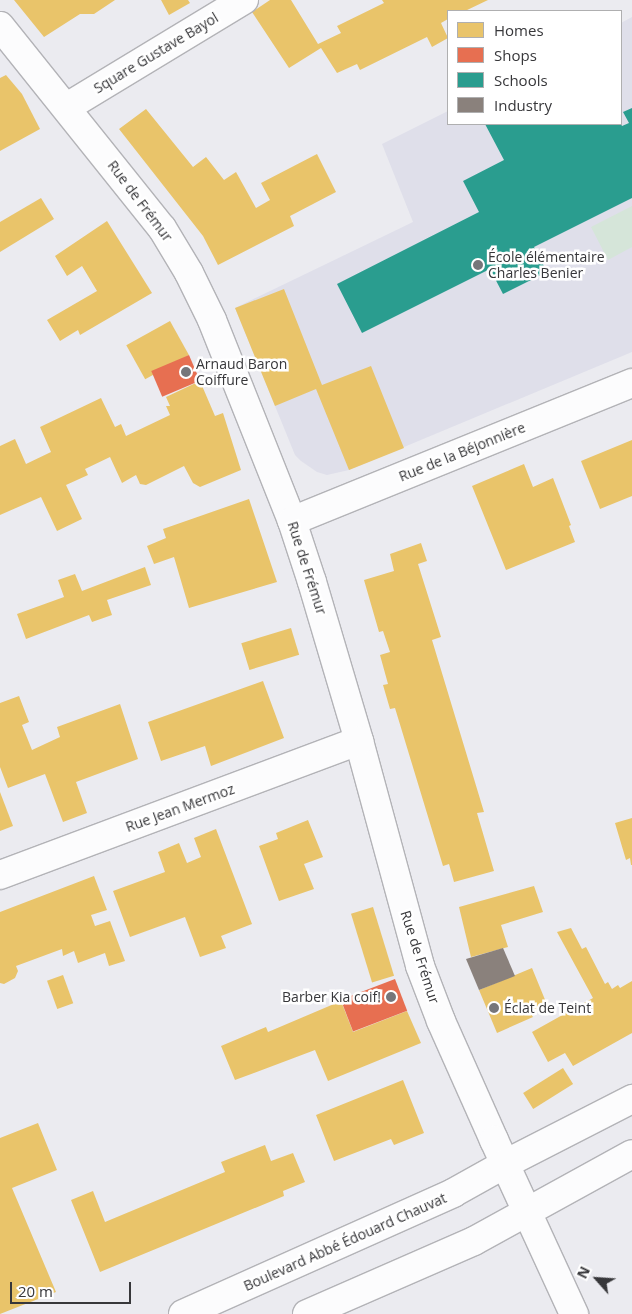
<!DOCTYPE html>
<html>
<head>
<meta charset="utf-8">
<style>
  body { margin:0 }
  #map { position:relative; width:632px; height:1314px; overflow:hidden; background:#ebebf0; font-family:"Open Sans",sans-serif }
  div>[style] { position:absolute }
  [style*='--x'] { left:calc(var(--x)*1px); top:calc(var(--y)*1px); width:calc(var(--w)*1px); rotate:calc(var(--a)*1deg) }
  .built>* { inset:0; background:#dfdfea }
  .green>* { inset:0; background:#d5e5d9 }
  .homes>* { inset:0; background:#e9c46a; transform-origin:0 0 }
  .shops>* { inset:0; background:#e76f51; transform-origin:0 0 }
  .schools>* { inset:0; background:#2a9d8f }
  .industry>* { inset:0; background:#8a817c }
  .roads { filter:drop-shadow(1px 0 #b3b3b7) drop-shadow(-1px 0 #b3b3b7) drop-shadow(0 1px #b3b3b7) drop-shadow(0 -1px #b3b3b7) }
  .street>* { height:28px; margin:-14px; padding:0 14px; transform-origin:14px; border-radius:14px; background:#fcfcfd }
  .primary>* { height:28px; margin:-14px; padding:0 14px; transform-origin:14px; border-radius:14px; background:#fcfcfd }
  .dots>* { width:14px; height:14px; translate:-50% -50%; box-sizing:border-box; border:2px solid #fff; border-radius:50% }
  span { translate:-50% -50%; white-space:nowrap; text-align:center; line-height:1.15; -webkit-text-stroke:5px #fff; paint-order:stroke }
  .street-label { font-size:14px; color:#37373a }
  .poi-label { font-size:14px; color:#37373a }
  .left { translate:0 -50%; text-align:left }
  .right { translate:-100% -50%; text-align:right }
  .legend { position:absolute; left:447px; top:10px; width:175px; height:115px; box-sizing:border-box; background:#fff; border:1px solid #afafb0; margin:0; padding:6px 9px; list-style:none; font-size:15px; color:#37373a }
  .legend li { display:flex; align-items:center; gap:10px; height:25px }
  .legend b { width:25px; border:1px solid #afafb0 }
  .north { position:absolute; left:572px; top:1254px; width:50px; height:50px; -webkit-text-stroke:4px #fff; paint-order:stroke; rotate:296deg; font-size:14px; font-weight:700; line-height:20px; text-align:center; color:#37373a }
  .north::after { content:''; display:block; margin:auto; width:18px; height:22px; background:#37373a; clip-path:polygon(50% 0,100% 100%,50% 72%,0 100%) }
  .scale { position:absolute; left:10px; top:1282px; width:121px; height:22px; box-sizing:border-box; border:2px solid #37373a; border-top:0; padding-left:6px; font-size:15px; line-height:18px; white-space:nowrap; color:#37373a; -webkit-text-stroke:4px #fff; paint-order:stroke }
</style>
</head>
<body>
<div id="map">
  <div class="built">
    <i style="clip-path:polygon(632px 17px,632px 352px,349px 470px,327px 475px,317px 472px,301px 461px,295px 455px,235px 308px,413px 222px,382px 144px,448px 111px,448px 124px,621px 124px,621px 23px)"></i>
  </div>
  <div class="green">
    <i style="clip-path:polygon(632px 206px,632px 247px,608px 260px,591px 227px)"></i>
  </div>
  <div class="homes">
    <i style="clip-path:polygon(14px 0,115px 0,94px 14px,80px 14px,44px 37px)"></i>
    <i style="clip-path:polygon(161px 0,188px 0,190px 3px,169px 15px)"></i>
    <i style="clip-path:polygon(270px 0,291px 0,318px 44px,341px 33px,337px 26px,384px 3px,382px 0,488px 0,465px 11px,448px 11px,448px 19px,441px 23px,448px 38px,432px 47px,427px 37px,360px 70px,357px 64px,337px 73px,321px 48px,289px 68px,252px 12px)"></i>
    <i style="clip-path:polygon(6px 75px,22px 94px,40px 129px,0 151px,0 78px)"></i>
    <i style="clip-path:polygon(146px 109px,193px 167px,206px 157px,224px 180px,236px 172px,256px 208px,270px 200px,261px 183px,317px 154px,336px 192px,290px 216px,294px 226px,218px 265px,203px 236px,119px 129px)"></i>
    <i style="clip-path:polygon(41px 198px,54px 219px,0 252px,0 222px)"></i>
    <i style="clip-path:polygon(107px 221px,152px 293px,80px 335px,78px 330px,60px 341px,47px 320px,97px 291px,82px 266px,67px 276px,55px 256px)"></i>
    <i style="clip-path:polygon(284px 289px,322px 385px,371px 366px,404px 448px,349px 470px,316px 389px,275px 406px,235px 308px)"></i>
    <i style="left:170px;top:321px;width:39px;height:50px;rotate:61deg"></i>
    <i style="clip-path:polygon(200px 381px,215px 416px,223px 413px,241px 470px,200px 487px,193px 483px,184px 466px,146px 485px,140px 484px,136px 475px,122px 483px,110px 457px,85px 469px,88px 475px,66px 485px,82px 519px,57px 531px,41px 497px,0 515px,0 446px,15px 439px,26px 464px,51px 452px,40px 427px,101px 398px,115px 427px,121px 424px,126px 436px,170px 415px,166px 406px,170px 406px,166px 397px)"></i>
    <i style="clip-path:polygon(632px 440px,632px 496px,600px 509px,581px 461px)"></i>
    <i style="clip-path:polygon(524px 464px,533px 487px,553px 478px,571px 525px,569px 526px,575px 542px,506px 570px,472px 486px)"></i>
    <i style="clip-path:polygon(249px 499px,277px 582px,189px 608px,174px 557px,154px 564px,147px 546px,166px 538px,163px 529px)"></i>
    <i style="clip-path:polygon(421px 543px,427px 561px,418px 564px,441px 637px,432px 640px,484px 812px,477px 813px,494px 871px,454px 882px,449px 864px,443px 866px,395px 708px,390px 709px,383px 685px,388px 684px,380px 655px,390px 652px,383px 631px,379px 632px,364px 580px,394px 571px,390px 554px)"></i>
    <i style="clip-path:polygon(145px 567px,151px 585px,107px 600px,112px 615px,92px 622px,89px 615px,26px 639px,17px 614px,64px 597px,58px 580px,75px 574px,82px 591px)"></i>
    <i style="left:291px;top:628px;width:28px;height:52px;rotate:73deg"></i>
    <i style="clip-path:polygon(263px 681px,284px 738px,211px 766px,205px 746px,161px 761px,148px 722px)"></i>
    <i style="clip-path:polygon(19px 696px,29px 722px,22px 725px,32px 750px,60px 737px,57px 727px,120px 704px,138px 759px,76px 782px,87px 813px,63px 822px,45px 774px,8px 788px,0 767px,0 703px)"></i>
    <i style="clip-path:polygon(0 792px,13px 826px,0 831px)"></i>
    <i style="clip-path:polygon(632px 818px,632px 865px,631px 865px,630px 858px,626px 860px,615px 823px)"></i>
    <i style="clip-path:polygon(308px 820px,323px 857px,304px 864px,314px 889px,279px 901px,259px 846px,278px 839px,276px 833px)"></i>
    <i style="clip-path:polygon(216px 829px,252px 924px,221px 936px,226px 948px,200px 957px,185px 917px,130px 937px,113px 891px,165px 872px,158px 852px,179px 843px,187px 863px,201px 857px,194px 838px)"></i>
    <i style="clip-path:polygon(94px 876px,107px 910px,91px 915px,95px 926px,110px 921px,125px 961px,109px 966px,105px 953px,78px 963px,74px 951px,63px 956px,62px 949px,16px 966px,18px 971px,15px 978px,4px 984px,0 983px,0 912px)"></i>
    <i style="clip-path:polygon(534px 886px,543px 912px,501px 925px,508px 947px,471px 957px,459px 907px)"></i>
    <i style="left:373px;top:907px;width:72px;height:23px;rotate:73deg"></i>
    <i style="clip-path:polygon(571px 928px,582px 949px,586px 947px,605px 984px,608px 982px,612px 989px,618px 985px,620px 988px,632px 981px,632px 1033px,573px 1066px,565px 1053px,548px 1062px,532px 1032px,593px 998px,557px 932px)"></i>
    <i style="clip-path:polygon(532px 968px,548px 1007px,531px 1014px,533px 1017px,497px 1033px,479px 990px)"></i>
    <i style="left:63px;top:975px;width:30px;height:17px;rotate:70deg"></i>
    <i style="clip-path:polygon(341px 1001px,353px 1032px,407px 1011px,421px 1043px,328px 1081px,315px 1050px,235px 1080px,221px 1046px,266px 1027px,268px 1032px)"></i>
    <i style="left:563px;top:1068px;width:19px;height:47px;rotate:58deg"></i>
    <i style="clip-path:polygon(403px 1080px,424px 1133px,394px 1145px,391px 1139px,334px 1161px,316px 1115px)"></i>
    <i style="clip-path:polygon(38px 1123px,57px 1170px,12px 1188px,56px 1292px,0 1314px,0 1138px)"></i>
    <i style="clip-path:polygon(265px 1145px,271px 1161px,293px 1153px,305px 1182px,283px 1191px,284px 1196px,100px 1272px,71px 1200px,93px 1191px,105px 1222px,225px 1172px,221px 1162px)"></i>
  </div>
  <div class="shops">
    <i style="left:189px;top:355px;width:28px;height:41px;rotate:67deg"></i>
    <i style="left:395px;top:979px;width:34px;height:58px;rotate:69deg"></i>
  </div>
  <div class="schools">
    <i style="clip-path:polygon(632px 108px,632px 198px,534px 247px,547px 272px,503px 294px,490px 269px,362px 333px,337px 284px,479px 212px,463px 181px,504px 160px,485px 124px,621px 124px,622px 126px,629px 123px,623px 112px)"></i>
  </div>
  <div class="industry">
    <i style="clip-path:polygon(503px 948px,515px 976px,479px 990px,466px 959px)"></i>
  </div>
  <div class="roads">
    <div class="street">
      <i style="--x:0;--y:26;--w:259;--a:51.3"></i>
      <i style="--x:162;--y:228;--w:52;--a:59"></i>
      <i style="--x:189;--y:273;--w:52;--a:63.9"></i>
      <i style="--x:212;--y:320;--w:216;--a:68.3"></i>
      <i style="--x:292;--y:521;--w:64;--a:71.8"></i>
      <i style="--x:312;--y:582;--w:166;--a:73.5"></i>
      <i style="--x:359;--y:741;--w:233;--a:74.8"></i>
      <i style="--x:420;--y:966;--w:59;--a:69.1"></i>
      <i style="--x:441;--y:1021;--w:130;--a:66"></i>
      <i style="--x:494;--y:1140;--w:192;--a:65.3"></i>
      <i style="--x:67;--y:107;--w:207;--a:-31.2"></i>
      <i style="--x:292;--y:521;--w:367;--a:-22.1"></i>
      <i style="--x:0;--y:875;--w:383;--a:-20.5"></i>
    </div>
    <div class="primary">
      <i style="--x:183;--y:1314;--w:296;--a:-24.1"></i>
      <i style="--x:453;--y:1193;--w:60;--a:-29.1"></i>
      <i style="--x:505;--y:1164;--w:143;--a:-27.1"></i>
      <i style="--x:307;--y:1314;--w:182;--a:-23.6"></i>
      <i style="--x:474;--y:1241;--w:180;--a:-28.8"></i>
    </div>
  </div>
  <div class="dots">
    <i style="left:478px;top:265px;background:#76767a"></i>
    <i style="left:186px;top:372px;background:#76767a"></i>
    <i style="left:391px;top:997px;background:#76767a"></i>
    <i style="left:494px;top:1008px;background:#76767a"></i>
  </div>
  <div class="street-label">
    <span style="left:156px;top:53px;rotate:-31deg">Square Gustave Bayol</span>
    <span style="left:140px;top:201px;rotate:53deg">Rue de Frémur</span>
    <span style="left:462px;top:452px;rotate:-22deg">Rue de la Béjonnière</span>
    <span style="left:307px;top:568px;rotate:72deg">Rue de Frémur</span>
    <span style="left:180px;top:808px;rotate:-20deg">Rue Jean Mermoz</span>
    <span style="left:420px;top:957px;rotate:72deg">Rue de Frémur</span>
    <span style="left:345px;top:1242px;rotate:-24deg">Boulevard Abbé Édouard Chauvat</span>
  </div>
  <div class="poi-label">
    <span class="left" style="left:488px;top:265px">École élémentaire<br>Charles Benier</span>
    <span class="left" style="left:196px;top:372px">Arnaud Baron<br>Coiffure</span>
    <span class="right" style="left:381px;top:997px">Barber Kia coif!</span>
    <span class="left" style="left:504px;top:1008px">Éclat de Teint</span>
  </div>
  <ul class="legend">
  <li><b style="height:14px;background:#e9c46a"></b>Homes</li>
  <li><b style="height:14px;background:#e76f51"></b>Shops</li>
  <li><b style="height:14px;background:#2a9d8f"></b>Schools</li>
  <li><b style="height:14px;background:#8a817c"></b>Industry</li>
  </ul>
  <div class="north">N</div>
  <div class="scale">20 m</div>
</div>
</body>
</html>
